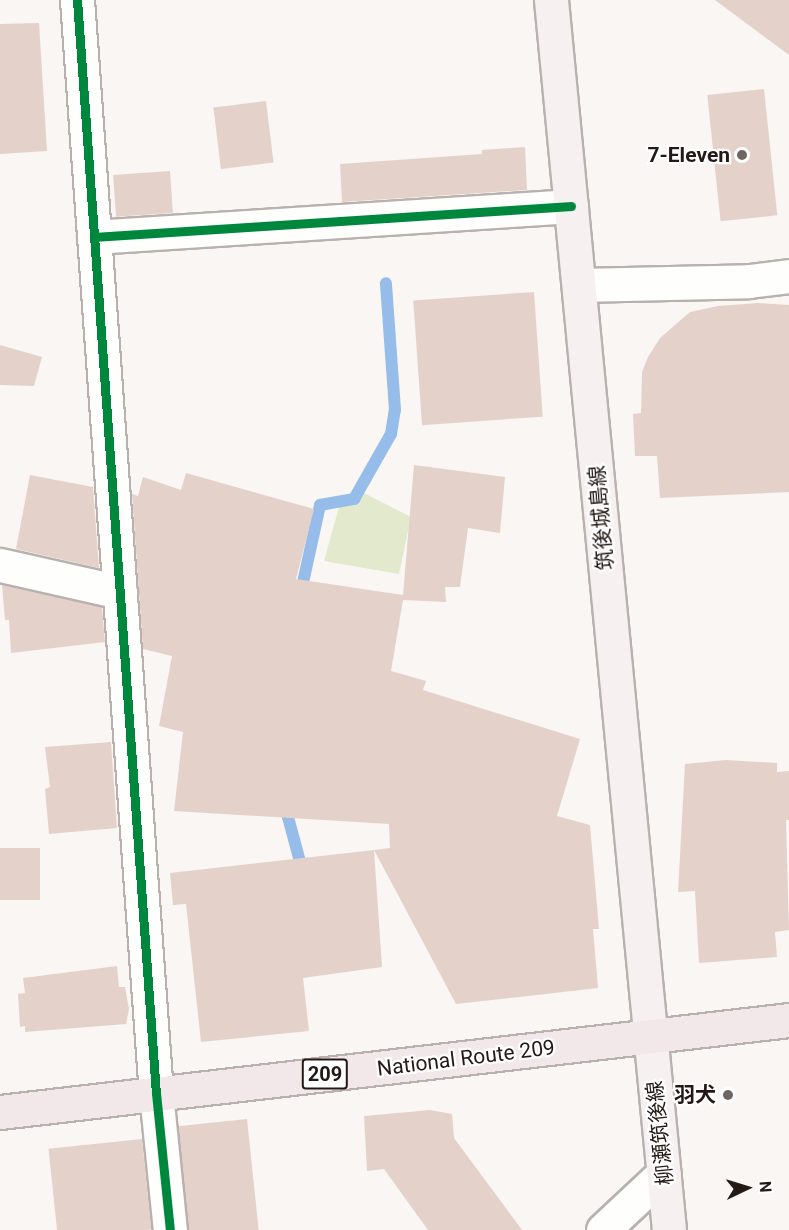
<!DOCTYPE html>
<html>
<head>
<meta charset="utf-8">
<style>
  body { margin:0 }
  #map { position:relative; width:789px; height:1230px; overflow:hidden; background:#f9f6f4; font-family:Roboto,"Noto Sans JP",sans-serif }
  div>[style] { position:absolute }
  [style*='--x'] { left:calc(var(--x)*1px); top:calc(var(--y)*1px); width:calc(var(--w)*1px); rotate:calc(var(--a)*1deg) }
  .green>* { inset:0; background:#e2e9cc }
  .stream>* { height:12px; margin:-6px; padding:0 6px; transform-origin:6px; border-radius:6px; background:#96bdea }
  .building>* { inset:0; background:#e4d2ca; transform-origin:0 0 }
  .roads { filter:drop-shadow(2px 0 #b8b1ae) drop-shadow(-2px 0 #b8b1ae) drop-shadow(0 2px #b8b1ae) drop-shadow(0 -2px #b8b1ae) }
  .minor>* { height:33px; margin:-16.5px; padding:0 16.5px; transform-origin:16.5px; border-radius:16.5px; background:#fefefd }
  .major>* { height:33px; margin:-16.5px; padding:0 16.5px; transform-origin:16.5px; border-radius:16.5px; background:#f7f0f1 }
  .highway>* { height:33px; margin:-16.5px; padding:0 16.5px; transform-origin:16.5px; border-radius:16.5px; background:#f2e8e9 }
  .cycleway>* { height:9px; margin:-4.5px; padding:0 4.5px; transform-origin:4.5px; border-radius:4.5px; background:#00873e }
  .dots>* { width:16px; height:16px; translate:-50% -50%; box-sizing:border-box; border:3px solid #fff; border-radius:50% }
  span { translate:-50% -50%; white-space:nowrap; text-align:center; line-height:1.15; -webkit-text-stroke:4.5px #fff; paint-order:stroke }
  .shield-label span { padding:2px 4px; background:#fff; border:2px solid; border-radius:4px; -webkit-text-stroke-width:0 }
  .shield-label { font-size:20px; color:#241914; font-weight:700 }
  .poi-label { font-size:21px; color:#241914; font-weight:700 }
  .right { translate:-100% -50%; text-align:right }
  .street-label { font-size:21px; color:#241914 }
  .north { position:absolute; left:717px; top:1158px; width:60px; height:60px; -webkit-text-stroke:4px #fff; paint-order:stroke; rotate:86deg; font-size:16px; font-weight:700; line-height:24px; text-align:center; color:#241914 }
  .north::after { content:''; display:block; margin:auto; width:21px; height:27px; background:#241914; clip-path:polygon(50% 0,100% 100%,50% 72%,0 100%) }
</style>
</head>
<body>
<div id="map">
  <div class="green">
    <i style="clip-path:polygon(364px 493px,411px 517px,399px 574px,324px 561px,339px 507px,358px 502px)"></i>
  </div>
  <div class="stream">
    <i style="--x:303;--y:596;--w:9;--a:-96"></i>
    <i style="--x:302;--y:587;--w:84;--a:-77.6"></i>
    <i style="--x:320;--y:505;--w:35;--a:-10"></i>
    <i style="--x:354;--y:499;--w:75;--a:-60.4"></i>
    <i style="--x:391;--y:434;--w:24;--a:-81"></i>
    <i style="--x:395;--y:410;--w:127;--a:-94.1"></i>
    <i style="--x:288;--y:803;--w:14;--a:90"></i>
    <i style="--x:288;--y:817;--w:58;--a:75"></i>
  </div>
  <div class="building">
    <i style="clip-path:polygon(715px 0,789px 0,789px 55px)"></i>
    <i style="clip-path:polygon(39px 23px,47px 151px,0 154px,0 24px)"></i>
    <i style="left:764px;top:89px;width:127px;height:57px;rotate:84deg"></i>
    <i style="left:266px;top:101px;width:62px;height:53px;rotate:83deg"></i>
    <i style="clip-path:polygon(525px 147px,527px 190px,342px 202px,340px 164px,482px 154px,482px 150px)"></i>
    <i style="left:170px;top:171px;width:42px;height:57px;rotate:86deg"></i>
    <i style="left:534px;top:292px;width:125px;height:121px;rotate:86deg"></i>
    <i style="clip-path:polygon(758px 303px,789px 305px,789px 492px,660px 498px,657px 456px,635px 456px,633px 414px,641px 413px,642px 372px,648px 357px,660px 338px,690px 312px,718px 306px)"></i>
    <i style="clip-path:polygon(0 345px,42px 357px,34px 386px,0 385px)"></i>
    <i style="clip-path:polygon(414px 465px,505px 477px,500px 533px,468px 528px,460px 587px,445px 587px,446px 602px,403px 600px,391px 671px,426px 681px,423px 690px,580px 739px,557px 816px,590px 825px,599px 929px,593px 929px,598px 988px,456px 1004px,374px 850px,390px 848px,389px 824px,174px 811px,183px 732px,159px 726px,172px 656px,143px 649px,132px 494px,138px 496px,143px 477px,181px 490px,186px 473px,314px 509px,296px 579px,403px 595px)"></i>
    <i style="clip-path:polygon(30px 475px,93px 487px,99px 568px,16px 549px)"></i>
    <i style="clip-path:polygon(2px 585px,102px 607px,105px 642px,11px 653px,9px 620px,5px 620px)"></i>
    <i style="clip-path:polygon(111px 742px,117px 828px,49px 834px,45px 789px,50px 787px,45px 747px)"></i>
    <i style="clip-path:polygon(726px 760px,777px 763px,777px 772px,789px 771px,789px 820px,786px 820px,789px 930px,775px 932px,777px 957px,699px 963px,695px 891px,678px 892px,685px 764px)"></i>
    <i style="left:0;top:848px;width:40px;height:52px"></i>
    <i style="clip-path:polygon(374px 850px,382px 967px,303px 978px,309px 1031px,201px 1042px,186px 904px,173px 905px,170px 873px)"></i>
    <i style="clip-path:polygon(117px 966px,119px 987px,125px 987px,129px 1009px,126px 1024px,25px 1032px,25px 1026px,20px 1027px,18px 994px,25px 993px,23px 978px)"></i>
    <i style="clip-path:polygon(430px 1110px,452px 1114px,454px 1138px,522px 1230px,428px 1230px,384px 1169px,367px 1171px,364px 1116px)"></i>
    <i style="left:247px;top:1119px;width:112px;height:70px;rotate:84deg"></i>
    <i style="left:142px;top:1139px;width:91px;height:94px;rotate:84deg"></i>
  </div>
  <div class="roads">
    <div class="minor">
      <i style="--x:77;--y:0;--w:1096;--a:85.87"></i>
      <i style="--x:156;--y:1093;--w:138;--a:84.2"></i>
      <i style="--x:94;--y:237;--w:478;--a:-3.7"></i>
      <i style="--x:579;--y:285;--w:170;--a:-1.3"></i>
      <i style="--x:749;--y:281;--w:40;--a:-7.1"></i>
      <i style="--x:0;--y:565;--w:123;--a:12.7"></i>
      <i style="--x:603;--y:1230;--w:83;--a:-43.1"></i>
    </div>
    <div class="major">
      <i style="--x:551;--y:0;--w:1236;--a:84.52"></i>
    </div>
    <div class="highway">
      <i style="--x:0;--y:1112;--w:794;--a:-6.65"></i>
    </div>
  </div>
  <div class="cycleway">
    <i style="--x:77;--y:0;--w:1096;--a:85.87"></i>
    <i style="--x:156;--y:1093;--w:138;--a:84.2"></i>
    <i style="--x:94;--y:237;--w:478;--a:-3.7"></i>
  </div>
  <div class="dots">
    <i style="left:742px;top:155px;background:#6f6662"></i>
    <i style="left:728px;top:1095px;background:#6f6662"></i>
  </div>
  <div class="shield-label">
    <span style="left:325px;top:1074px">209</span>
  </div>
  <div class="poi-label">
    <span class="right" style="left:730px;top:155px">7-Eleven</span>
    <span class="right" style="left:716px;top:1095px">羽犬</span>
  </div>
  <div class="street-label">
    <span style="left:601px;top:518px;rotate:-95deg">筑後城島線</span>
    <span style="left:466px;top:1058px;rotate:-7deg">National Route 209</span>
    <span style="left:660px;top:1133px;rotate:-96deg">柳瀬筑後線</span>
  </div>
  <div class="north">N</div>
</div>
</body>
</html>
